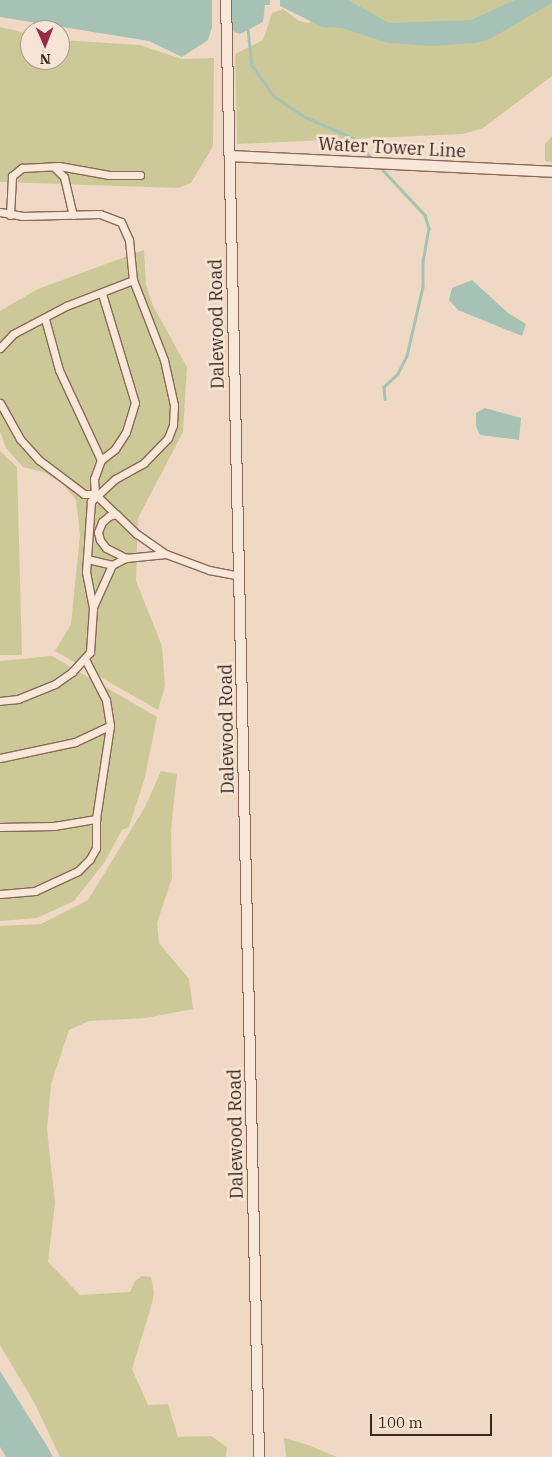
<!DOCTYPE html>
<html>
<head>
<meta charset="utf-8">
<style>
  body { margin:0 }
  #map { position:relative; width:552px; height:1457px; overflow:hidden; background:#efd9c4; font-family:"IBM Plex Serif",serif }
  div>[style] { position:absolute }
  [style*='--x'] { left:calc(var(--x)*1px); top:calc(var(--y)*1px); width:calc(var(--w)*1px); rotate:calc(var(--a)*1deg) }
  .green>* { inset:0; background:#cdc898 }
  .water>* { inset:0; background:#a6c2b4 }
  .stream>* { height:2.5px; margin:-1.25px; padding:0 1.25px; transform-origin:1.25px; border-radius:1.25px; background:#a6c2b4 }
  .roads { filter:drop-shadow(1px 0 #8a695a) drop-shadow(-1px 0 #8a695a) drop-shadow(0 1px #8a695a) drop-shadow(0 -1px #8a695a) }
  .street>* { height:7px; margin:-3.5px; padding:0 3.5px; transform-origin:3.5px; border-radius:3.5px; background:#f9e8d8 }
  .secondary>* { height:10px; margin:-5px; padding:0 5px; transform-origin:5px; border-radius:5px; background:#f9e8d8 }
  span { translate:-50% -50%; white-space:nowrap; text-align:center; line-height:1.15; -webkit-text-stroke:5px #f6e5d4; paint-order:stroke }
  .street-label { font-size:18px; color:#39261e }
  .north { position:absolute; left:20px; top:20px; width:50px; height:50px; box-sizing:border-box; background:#f6e5d4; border:1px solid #aa998b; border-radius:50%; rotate:179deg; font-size:14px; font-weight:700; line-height:20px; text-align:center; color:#39261e }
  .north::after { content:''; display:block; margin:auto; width:18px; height:22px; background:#992a43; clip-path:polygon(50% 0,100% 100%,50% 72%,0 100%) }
  .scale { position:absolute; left:370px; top:1414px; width:122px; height:22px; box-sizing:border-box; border:2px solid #39261e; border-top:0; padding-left:6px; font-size:15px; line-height:18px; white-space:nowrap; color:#39261e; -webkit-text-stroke:4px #f6e5d4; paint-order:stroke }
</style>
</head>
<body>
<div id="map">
  <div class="green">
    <i style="clip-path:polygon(334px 0,552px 0,552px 76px,483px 128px,463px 134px,237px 144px,235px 54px,263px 40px,272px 13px,283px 9px,299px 21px,308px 23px,317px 19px)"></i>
    <i style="clip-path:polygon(0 27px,30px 34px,30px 60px,60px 60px,60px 40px,140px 45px,182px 59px,214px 58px,213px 146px,191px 183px,178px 188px,0 182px)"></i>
    <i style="clip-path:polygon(552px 136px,552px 162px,545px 161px,545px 144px)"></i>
    <i style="clip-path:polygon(144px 250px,146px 285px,153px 306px,187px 367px,183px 432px,138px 518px,136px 581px,162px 646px,165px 686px,158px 710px,55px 651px,71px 624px,80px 535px,76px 500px,62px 483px,43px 472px,23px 467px,6px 448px,0 432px,0 311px,38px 289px)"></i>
    <i style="clip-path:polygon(0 451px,17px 467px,22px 655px,0 655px)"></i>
    <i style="clip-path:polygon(52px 656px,157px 717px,145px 777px,129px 827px,122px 830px,104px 863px,74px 901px,37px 918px,0 921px,0 661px)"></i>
    <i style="clip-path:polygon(161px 771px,177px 774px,171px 830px,172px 878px,157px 923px,159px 943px,189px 979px,193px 1009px,146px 1018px,89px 1021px,69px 1030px,51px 1084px,47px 1130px,55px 1203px,48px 1262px,80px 1295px,130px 1292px,135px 1281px,142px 1276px,151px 1277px,154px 1293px,151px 1307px,132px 1369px,148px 1405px,168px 1404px,178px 1437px,211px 1436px,227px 1447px,226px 1457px,60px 1457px,35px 1404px,0 1345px,0 926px,41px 924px,88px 900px,145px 807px)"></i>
    <i style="clip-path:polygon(284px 1438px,308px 1445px,337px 1457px,286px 1457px)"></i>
  </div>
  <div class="water">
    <i style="clip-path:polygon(0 0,212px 0,212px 27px,208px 40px,182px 57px,149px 41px,0 17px)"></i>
    <i style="clip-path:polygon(229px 0,270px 0,270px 5px,265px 5px,263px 22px,240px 34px,234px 32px,229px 19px)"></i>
    <i style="clip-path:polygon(280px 0,348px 0,389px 23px,471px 20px,515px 0,552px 0,552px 3px,490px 39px,476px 43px,432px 46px,388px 43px,341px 28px,322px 27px,280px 6px)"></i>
    <i style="clip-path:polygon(472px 280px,508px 313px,526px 324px,522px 336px,458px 310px,449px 300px,452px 288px)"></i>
    <i style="clip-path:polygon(485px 408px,521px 418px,519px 440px,480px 435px,476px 426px,476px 413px)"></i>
    <i style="clip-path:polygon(0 1371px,47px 1446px,53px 1457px,6px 1457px,0 1447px)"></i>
  </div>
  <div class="stream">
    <i style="--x:248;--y:29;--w:36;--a:84"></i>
    <i style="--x:252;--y:65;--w:38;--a:55"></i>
    <i style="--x:274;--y:96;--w:37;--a:34"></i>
    <i style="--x:305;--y:117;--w:52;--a:23.6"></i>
    <i style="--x:353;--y:138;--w:25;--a:47"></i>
    <i style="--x:383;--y:170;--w:62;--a:47"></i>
    <i style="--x:425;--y:215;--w:14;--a:73"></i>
    <i style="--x:429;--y:228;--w:34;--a:100"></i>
    <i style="--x:423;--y:261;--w:26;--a:90"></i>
    <i style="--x:423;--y:287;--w:71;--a:103.1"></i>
    <i style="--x:407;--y:356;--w:20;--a:117"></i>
    <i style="--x:398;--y:374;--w:19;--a:137"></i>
    <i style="--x:384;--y:387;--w:12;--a:85"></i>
  </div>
  <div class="roads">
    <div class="street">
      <i style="--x:54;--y:167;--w:14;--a:45"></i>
      <i style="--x:64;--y:177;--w:39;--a:77"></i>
      <i style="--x:0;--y:212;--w:22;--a:10"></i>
      <i style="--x:22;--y:216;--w:78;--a:-1.5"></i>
      <i style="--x:100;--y:214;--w:22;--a:21"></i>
      <i style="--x:121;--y:222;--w:20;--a:66"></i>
      <i style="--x:129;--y:240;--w:40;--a:84.3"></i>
      <i style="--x:133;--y:280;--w:86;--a:68.8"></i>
      <i style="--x:164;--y:360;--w:46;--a:77.5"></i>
      <i style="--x:174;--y:405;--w:20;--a:93"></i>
      <i style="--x:173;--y:425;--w:14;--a:111"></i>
      <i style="--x:168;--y:438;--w:35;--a:134"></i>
      <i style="--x:144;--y:463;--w:33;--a:151"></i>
      <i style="--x:115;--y:479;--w:33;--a:137"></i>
      <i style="--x:91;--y:501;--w:71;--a:94"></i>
      <i style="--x:86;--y:572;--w:37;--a:79"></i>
      <i style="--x:93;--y:608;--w:44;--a:93.9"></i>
      <i style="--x:90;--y:652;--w:27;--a:132"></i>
      <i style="--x:72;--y:672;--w:21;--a:145"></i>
      <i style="--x:55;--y:684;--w:40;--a:158"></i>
      <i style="--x:18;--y:699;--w:18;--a:174"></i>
      <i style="--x:10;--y:215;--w:39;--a:-87"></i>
      <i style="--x:12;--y:176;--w:13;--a:-39"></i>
      <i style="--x:22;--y:168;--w:37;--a:-3"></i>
      <i style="--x:59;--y:166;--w:51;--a:10.2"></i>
      <i style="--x:109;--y:175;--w:31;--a:0"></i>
      <i style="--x:45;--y:319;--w:53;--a:74.6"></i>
      <i style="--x:59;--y:370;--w:99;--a:65"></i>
      <i style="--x:0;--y:348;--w:19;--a:-47"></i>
      <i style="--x:13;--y:334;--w:60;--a:-27.8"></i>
      <i style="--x:66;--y:306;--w:72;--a:-21.2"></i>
      <i style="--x:0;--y:403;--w:41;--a:60.9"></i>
      <i style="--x:20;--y:439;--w:28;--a:48"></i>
      <i style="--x:39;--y:460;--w:56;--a:37.1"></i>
      <i style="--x:84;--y:494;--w:11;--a:0"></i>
      <i style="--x:95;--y:494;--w:29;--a:44"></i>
      <i style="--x:95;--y:494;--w:15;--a:-94"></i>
      <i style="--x:94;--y:479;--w:20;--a:-70"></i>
      <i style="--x:101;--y:460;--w:18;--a:-38"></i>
      <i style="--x:115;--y:449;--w:20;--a:-57"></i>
      <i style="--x:126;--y:432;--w:30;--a:-73"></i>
      <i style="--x:135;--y:403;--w:114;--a:-106.8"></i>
      <i style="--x:126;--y:558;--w:22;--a:-153"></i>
      <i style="--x:106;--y:548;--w:10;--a:-127"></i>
      <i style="--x:100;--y:540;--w:8;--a:-104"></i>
      <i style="--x:98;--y:532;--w:11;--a:-68"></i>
      <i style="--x:102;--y:522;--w:9;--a:-41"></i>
      <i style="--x:109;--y:516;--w:7;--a:-16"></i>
      <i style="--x:116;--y:514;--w:29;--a:44"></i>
      <i style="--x:137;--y:534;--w:35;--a:35"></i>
      <i style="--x:166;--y:554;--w:46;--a:20.4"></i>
      <i style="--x:209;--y:570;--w:31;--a:11"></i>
      <i style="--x:87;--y:559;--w:26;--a:13"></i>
      <i style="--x:93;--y:607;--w:46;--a:-65.7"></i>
      <i style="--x:112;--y:565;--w:16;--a:-27"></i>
      <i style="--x:126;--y:558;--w:40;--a:-5.7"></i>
      <i style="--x:85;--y:659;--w:46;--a:62.9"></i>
      <i style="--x:106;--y:700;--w:26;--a:81"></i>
      <i style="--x:0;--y:758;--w:77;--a:-12"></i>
      <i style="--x:75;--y:742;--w:38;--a:-25"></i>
      <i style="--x:110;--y:726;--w:94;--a:98.6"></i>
      <i style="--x:96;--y:819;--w:29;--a:90"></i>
      <i style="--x:96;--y:848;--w:13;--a:119"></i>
      <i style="--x:90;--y:859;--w:17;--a:135"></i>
      <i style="--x:78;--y:871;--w:47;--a:155.1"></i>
      <i style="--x:35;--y:891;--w:35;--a:175"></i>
      <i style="--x:0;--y:827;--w:54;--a:-1.1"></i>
      <i style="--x:54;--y:826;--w:43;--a:-9.5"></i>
    </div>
    <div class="secondary">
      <i style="--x:226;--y:0;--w:1457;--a:88.7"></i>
      <i style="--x:230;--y:156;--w:322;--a:2.8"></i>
    </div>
  </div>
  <div class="street-label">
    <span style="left:392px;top:148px;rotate:3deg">Water Tower Line</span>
    <span style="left:217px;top:324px;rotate:-91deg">Dalewood Road</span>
    <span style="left:227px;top:729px;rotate:-91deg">Dalewood Road</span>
    <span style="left:236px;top:1134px;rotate:-91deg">Dalewood Road</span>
  </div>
  <div class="north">N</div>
  <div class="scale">100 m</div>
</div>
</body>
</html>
